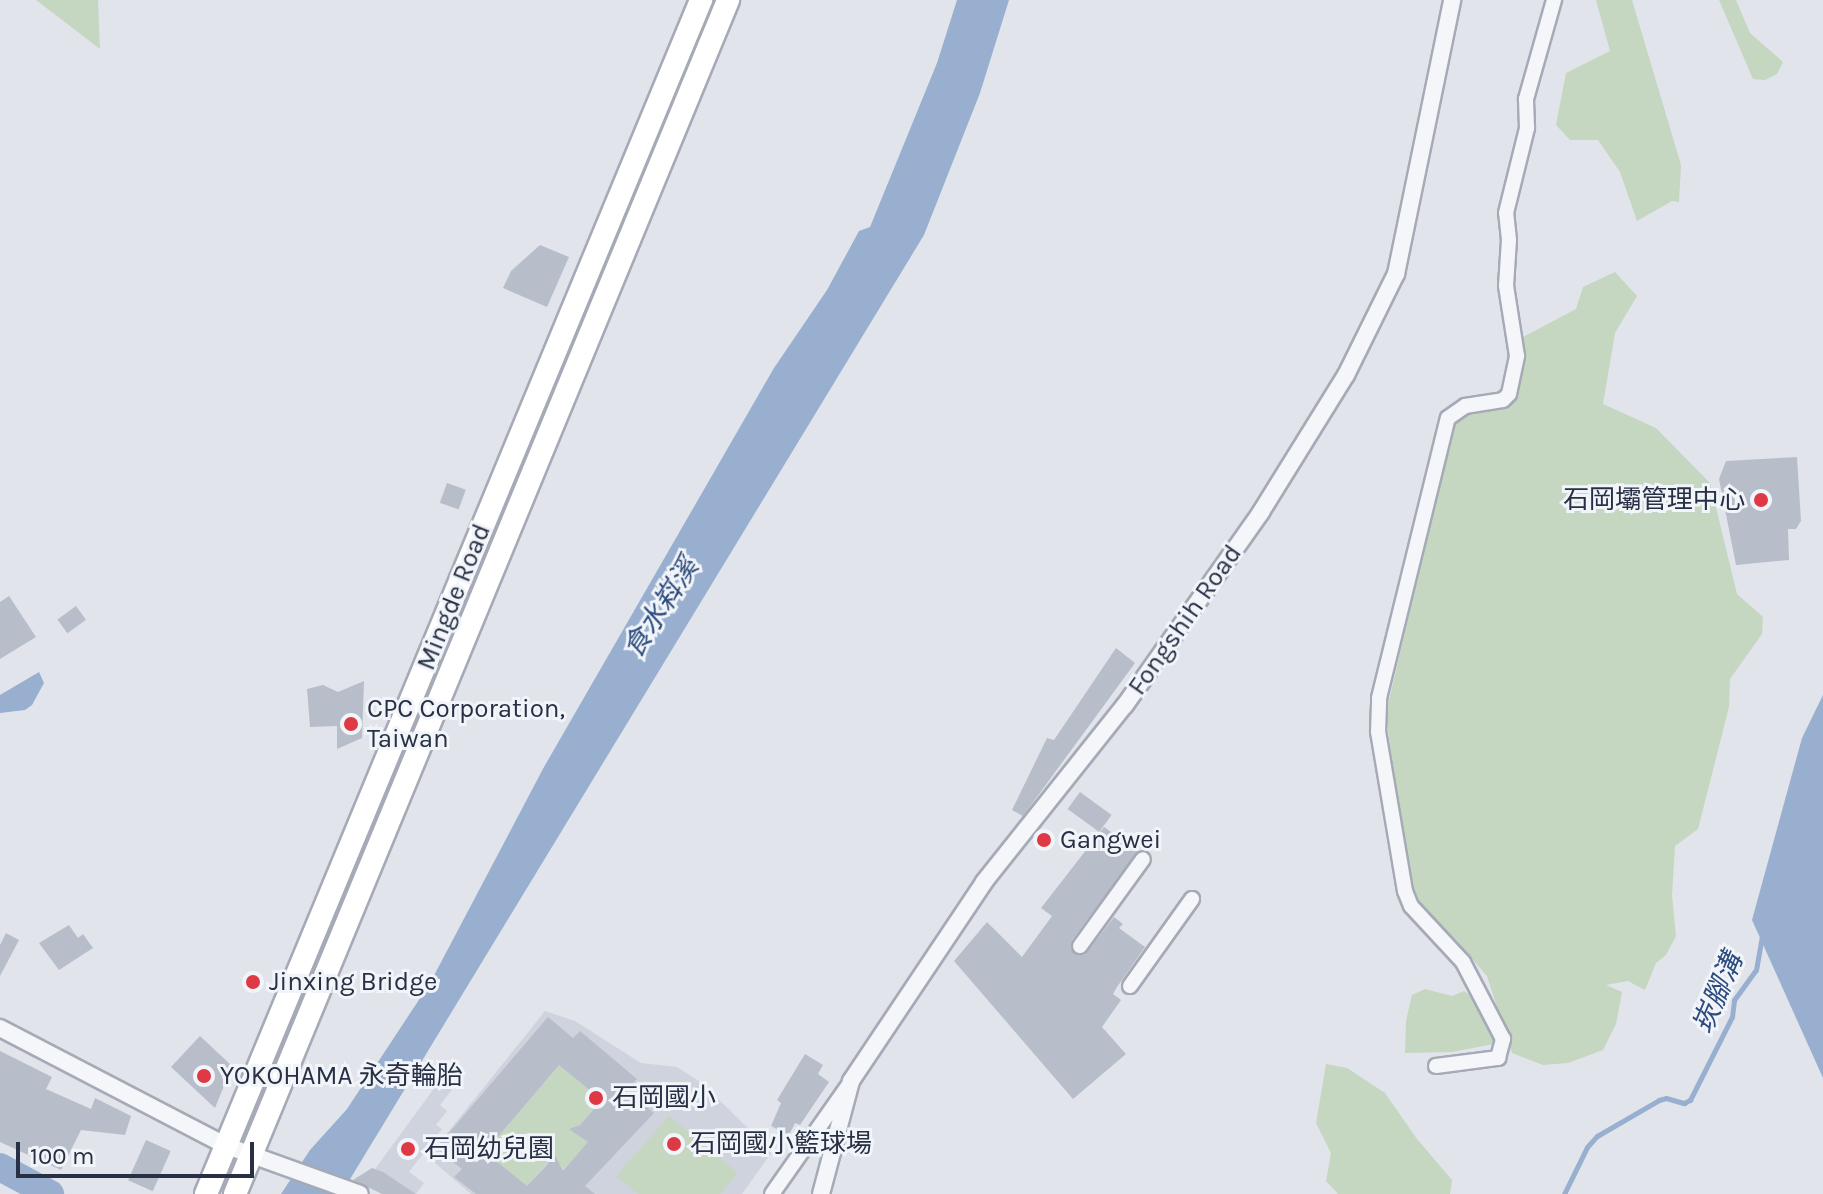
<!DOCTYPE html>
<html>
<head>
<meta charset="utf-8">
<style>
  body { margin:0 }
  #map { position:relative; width:1823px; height:1194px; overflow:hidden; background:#e1e4eb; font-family:Karla,"Noto Sans TC",sans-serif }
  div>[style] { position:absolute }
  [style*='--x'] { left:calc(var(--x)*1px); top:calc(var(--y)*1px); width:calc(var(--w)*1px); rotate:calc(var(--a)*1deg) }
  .built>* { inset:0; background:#cfd3de }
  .green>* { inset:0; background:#c5d6c1 }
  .water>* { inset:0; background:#98afcf }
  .stream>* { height:5px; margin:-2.5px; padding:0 2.5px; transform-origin:2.5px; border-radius:2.5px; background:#98afcf }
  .river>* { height:28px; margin:-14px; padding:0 14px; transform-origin:14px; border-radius:14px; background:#98afcf }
  .building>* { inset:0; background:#b8bdca; transform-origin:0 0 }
  .roads { filter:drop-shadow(2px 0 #a5aab6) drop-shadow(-2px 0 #a5aab6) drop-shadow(0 2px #a5aab6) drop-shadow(0 -2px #a5aab6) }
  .minor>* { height:14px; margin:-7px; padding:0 7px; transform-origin:7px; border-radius:7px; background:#f5f6f9 }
  .tertiary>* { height:16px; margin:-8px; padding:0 8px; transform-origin:8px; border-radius:8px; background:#f5f6f9 }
  .primary>* { height:22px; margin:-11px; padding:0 11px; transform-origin:11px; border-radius:11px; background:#fff }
  .dots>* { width:22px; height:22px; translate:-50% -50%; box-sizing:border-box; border:4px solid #f1f4f8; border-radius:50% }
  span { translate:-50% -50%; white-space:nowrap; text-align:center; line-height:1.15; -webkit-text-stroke:6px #f1f4f8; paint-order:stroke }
  .poi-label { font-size:26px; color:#273045 }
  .right { translate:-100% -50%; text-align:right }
  .left { translate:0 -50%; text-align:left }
  .street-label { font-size:26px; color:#273045 }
  .water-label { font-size:28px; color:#2c4b7e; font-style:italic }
  .scale { position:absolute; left:16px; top:1142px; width:238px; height:36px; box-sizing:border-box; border:4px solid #273045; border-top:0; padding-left:10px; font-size:24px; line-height:28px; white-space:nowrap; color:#273045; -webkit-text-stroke:6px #f1f4f8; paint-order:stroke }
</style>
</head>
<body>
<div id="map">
  <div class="built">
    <i style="clip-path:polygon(545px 1011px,575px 1021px,641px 1063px,677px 1067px,702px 1083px,772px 1152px,742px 1194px,471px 1194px,428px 1157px)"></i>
    <i style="clip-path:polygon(449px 1068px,461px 1078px,440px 1105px,447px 1111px,436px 1125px,442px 1129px,409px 1172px,424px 1183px,416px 1194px,375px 1169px)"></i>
  </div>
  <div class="green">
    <i style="clip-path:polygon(36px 0,98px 0,100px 49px)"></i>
    <i style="clip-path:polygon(1596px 0,1632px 0,1681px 165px,1679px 202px,1672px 201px,1637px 221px,1620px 172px,1598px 140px,1570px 140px,1556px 125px,1566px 73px,1610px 51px)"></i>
    <i style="clip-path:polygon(1719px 0,1736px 0,1750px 33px,1783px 62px,1777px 74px,1765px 80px,1753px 79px)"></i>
    <i style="clip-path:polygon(1615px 272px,1637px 296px,1615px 333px,1603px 404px,1656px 428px,1710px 483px,1737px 594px,1763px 617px,1762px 634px,1730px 679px,1729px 707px,1698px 829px,1675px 846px,1672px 895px,1676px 936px,1666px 955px,1656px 963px,1645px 990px,1628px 981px,1606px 985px,1622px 992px,1616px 1024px,1603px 1050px,1568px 1063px,1543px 1065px,1512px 1053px,1487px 976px,1454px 938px,1431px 922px,1407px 882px,1386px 713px,1454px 423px,1470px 414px,1491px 411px,1510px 399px,1521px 370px,1523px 337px,1576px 309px,1583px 287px)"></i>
    <i style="clip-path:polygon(1425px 989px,1452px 996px,1464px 991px,1491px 1011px,1499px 1043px,1452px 1052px,1405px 1053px,1406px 1021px,1412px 995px)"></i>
    <i style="clip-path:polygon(1326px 1064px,1347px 1068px,1385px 1093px,1417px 1139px,1452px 1180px,1450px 1194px,1338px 1194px,1326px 1181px,1331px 1153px,1316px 1123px)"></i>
    <i style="clip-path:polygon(559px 1065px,602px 1100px,576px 1128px,589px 1142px,565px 1168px,549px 1159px,527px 1186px,511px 1173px,507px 1177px,507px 1170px,495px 1166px,498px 1162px,485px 1152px)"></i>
    <i style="clip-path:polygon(669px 1116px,738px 1173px,720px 1194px,638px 1194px,616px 1176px)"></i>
  </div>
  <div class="water">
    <i style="clip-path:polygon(957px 0,1009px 0,980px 93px,924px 235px,341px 1194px,281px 1194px,310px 1150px,347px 1109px,430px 983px,544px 767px,774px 368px,827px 290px,859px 231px,870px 227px,937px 63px)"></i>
    <i style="clip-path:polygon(39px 672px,44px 683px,32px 705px,25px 710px,0 713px,0 695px)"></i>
    <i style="clip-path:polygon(1823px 695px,1823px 1078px,1752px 920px,1802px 738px)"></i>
  </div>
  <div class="stream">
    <i style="--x:1564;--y:1194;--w:52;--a:-63.9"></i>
    <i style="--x:1587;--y:1147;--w:15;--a:-48"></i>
    <i style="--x:1597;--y:1136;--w:72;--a:-30.1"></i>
    <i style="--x:1659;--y:1100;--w:7;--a:-16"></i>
    <i style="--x:1666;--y:1098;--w:19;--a:16"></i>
    <i style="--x:1684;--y:1103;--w:7;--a:-27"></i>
    <i style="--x:1690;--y:1100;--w:93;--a:-63.2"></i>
    <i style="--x:1732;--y:1017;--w:17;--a:-83"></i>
    <i style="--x:1734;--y:1000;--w:37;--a:-54"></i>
    <i style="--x:1756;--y:970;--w:35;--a:-80"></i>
  </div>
  <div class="river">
    <i style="--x:0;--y:1167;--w:57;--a:28.4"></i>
  </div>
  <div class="building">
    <i style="clip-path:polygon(540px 245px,569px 257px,547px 307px,503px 288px,511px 271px)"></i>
    <i style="clip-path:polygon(1797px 457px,1801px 521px,1796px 529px,1788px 529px,1789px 560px,1736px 565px,1719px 479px,1726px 461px)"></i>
    <i style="left:447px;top:483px;width:20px;height:21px;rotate:20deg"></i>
    <i style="clip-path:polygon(9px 596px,36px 637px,0 659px,0 602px)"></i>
    <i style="left:76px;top:606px;width:17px;height:23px;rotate:54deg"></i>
    <i style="clip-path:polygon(1116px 648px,1135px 663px,1023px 816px,1012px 810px,1047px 738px,1054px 740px)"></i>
    <i style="clip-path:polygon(364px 681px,362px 738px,337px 749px,337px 726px,310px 727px,307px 689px,323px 685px,338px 692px)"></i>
    <i style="left:1080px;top:792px;width:39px;height:21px;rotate:36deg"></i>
    <i style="clip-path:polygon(1104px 827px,1138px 851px,1072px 940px,1071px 949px,1075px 954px,1085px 955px,1114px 917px,1123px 924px,1119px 928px,1145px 947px,1117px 987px,1113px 994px,1121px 1000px,1102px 1027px,1126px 1054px,1073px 1099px,954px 961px,987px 922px,1022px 957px,1052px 916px,1041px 908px)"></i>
    <i style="clip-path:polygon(69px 925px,78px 938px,83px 934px,93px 948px,59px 970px,39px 943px)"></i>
    <i style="clip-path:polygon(6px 933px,19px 940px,0 976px,0 945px)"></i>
    <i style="clip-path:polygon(evenodd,548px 1017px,573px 1038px,580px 1031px,637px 1079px,626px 1091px,654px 1113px,585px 1186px,595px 1194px,476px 1194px,454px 1177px,462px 1169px,436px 1148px,548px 1017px,559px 1065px,602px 1100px,580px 1125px,569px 1129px,588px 1142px,563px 1171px,548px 1141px,548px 1164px,527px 1186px,485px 1152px,559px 1065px)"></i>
    <i style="clip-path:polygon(200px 1036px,232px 1066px,215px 1108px,171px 1067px)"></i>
    <i style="clip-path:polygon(0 1051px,52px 1077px,46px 1089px,91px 1109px,95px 1098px,131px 1116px,125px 1135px,81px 1130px,61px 1170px,0 1142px)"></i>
    <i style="clip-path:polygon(805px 1054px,823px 1065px,818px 1074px,829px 1082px,800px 1125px,795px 1123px,789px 1135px,771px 1126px,781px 1103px,777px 1100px)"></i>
    <i style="left:146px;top:1140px;width:27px;height:44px;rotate:24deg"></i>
    <i style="clip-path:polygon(372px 1168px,383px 1172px,416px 1194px,382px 1194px,353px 1180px)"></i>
  </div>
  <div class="roads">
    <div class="minor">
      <i style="--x:1080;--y:946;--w:107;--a:-54.1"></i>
      <i style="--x:1130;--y:986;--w:107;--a:-54.5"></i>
      <i style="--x:1436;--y:1066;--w:63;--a:-7.4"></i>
      <i style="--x:1498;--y:1058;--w:20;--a:-75"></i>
      <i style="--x:1503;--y:1039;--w:87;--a:-117.5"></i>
      <i style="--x:1463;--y:962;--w:76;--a:-132.9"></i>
      <i style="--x:1411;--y:906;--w:16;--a:-112"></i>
      <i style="--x:1405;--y:891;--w:161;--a:-99.6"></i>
      <i style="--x:1378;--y:732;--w:34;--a:-88"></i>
      <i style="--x:1379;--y:698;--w:288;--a:-76.2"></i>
      <i style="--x:1448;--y:418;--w:21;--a:-35"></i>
      <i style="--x:1465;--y:406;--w:38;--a:-9"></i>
      <i style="--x:1503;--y:400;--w:8;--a:-45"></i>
      <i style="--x:1509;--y:394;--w:39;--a:-78"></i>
      <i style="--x:1517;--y:356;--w:71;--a:-98.9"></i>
      <i style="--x:1506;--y:286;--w:46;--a:-86.3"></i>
      <i style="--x:1509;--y:240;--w:27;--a:-96"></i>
      <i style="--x:1506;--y:213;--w:88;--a:-76.1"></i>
      <i style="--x:1527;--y:128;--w:29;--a:-92"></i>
      <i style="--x:1526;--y:99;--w:103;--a:-74.2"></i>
      <i style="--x:772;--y:1194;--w:132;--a:-54.9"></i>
    </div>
    <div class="tertiary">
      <i style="--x:0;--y:1028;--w:256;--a:27.5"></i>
      <i style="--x:227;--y:1146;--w:141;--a:19.8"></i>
      <i style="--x:821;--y:1194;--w:117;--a:-75.1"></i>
      <i style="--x:851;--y:1081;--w:239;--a:-56.2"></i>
      <i style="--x:984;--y:882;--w:226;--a:-51.5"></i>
      <i style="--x:1125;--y:705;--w:236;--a:-54.8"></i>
      <i style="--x:1261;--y:512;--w:161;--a:-58.2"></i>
      <i style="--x:1346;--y:375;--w:113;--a:-63.7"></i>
      <i style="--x:1396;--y:274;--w:280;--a:-78.4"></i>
    </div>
    <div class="primary">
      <i style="--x:206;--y:1194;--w:1293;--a:-67.48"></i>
      <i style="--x:235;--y:1194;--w:1292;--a:-67.56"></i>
    </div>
  </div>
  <div class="dots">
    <i style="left:1761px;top:500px;background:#de3945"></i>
    <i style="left:351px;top:724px;background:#de3945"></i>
    <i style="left:1044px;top:840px;background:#de3945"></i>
    <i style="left:253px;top:982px;background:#de3945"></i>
    <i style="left:204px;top:1076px;background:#de3945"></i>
    <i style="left:596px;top:1098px;background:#de3945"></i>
    <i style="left:674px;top:1144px;background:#de3945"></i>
    <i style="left:408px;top:1149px;background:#de3945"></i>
  </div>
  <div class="poi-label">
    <span class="right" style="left:1745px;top:500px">石岡壩管理中心</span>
    <span class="left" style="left:367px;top:724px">CPC Corporation,<br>Taiwan</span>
    <span class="left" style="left:1060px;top:840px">Gangwei</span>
    <span class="left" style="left:269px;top:982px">Jinxing Bridge</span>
    <span class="left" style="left:220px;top:1076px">YOKOHAMA 永奇輪胎</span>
    <span class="left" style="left:612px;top:1098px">石岡國小</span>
    <span class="left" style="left:690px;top:1144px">石岡國小籃球場</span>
    <span class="left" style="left:424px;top:1149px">石岡幼兒園</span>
  </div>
  <div class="street-label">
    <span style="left:454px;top:597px;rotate:-68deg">Mingde Road</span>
    <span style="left:1185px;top:620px;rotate:-55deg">Fongshih Road</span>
  </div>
  <div class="water-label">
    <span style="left:661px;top:608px;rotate:-57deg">食水嵙溪</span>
    <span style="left:1718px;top:993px;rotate:-67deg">崁腳溝</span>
  </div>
  <div class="scale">100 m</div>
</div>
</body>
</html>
